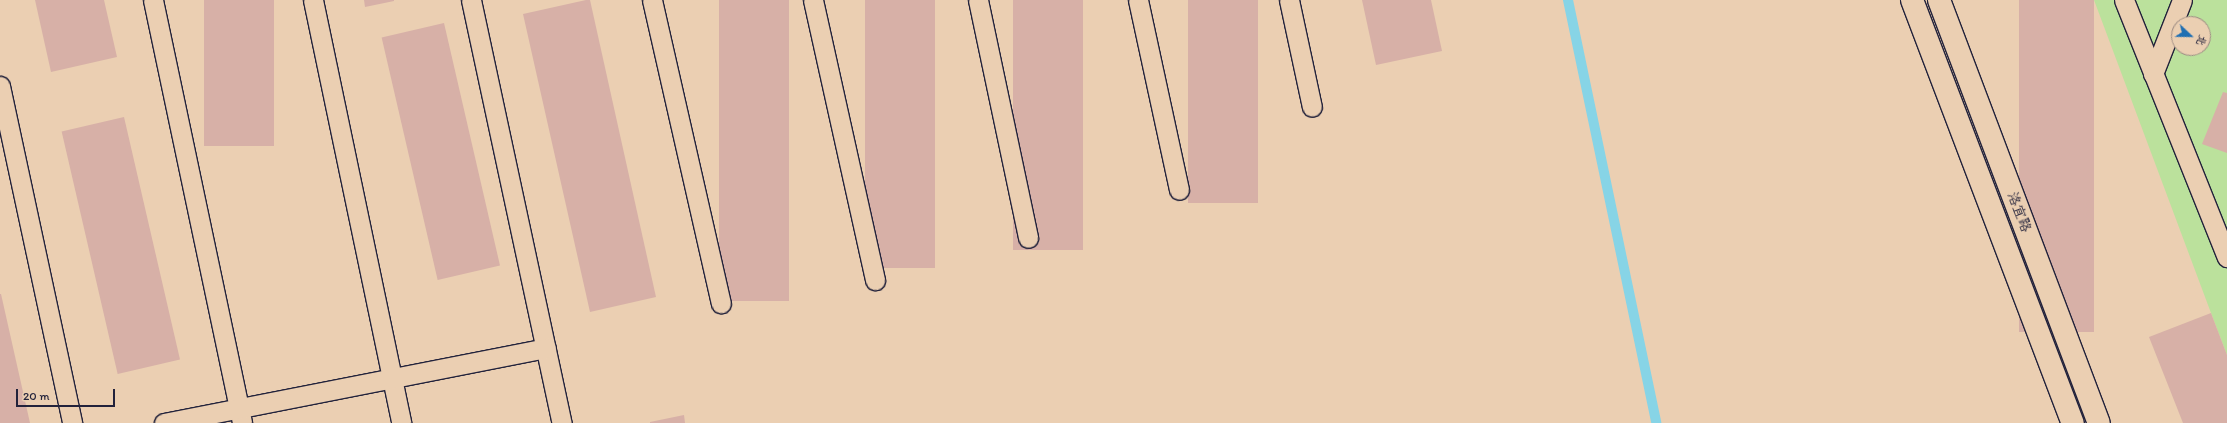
<!DOCTYPE html>
<html>
<head>
<meta charset="utf-8">
<style>
  body { margin:0 }
  #map { position:relative; width:2227px; height:423px; overflow:hidden; background:#ebcfb2; font-family:Itim,"LXGW WenKai TC",sans-serif }
  div>[style] { position:absolute }
  [style*='--x'] { left:calc(var(--x)*1px); top:calc(var(--y)*1px); width:calc(var(--w)*1px); rotate:calc(var(--a)*1deg) }
  .green>* { inset:0; background:#bbe19c }
  .stream>* { height:10px; margin:-5px; padding:0 5px; transform-origin:5px; border-radius:5px; background:#87d4e6 }
  .building>* { inset:0; background:#d7b0a7; transform-origin:0 0 }
  .roads { filter:drop-shadow(1px 0 #22223b) drop-shadow(-1px 0 #22223b) drop-shadow(0 1px #22223b) drop-shadow(0 -1px #22223b) }
  .lane>* { height:19px; margin:-9.5px; padding:0 9.5px; transform-origin:9.5px; border-radius:9.5px; background:#ebcfb2 }
  .secondary>* { height:22px; margin:-11px; padding:0 11px; transform-origin:11px; border-radius:11px; background:#ebcfb2 }
  span { translate:-50% -50%; white-space:nowrap; text-align:center; line-height:1.15; -webkit-text-stroke:3px #ebcfb2; paint-order:stroke }
  .street-label { font-size:14px; color:#22223b }
  .north { position:absolute; left:2171px; top:16px; width:40px; height:40px; box-sizing:border-box; background:#ebcfb2; border:1px solid #9b8a82; border-radius:50%; rotate:112deg; font-size:11px; font-weight:700; line-height:16px; text-align:center; color:#22223b }
  .north::after { content:''; display:block; margin:auto; width:14px; height:18px; background:#1f6fb2; clip-path:polygon(50% 0,100% 100%,50% 72%,0 100%) }
  .scale { position:absolute; left:16px; top:389px; width:99px; height:18px; box-sizing:border-box; border:2px solid #22223b; border-top:0; padding-left:5px; font-size:12px; line-height:14px; white-space:nowrap; color:#22223b; -webkit-text-stroke:3px #ebcfb2; paint-order:stroke }
</style>
</head>
<body>
<div id="map">
  <div class="green">
    <i style="clip-path:polygon(evenodd,2094px 0,2227px 0,2227px 355px,2211px 313px,2094px 0,2179px 24px,2203px 24px,2203px 48px,2179px 48px,2179px 24px)"></i>
  </div>
  <div class="stream">
    <i style="--x:1568;--y:0;--w:432;--a:78.2"></i>
  </div>
  <div class="building">
    <i style="clip-path:polygon(35px 0,104px 0,117px 57px,51px 72px)"></i>
    <i style="left:204px;top:0;width:70px;height:146px"></i>
    <i style="clip-path:polygon(364px 0,394px 0,394px 1px,365px 7px)"></i>
    <i style="clip-path:polygon(586px 0,590px 0,656px 297px,590px 312px,523px 14px)"></i>
    <i style="left:719px;top:0;width:70px;height:301px"></i>
    <i style="left:865px;top:0;width:70px;height:268px"></i>
    <i style="left:1013px;top:0;width:70px;height:250px"></i>
    <i style="left:1188px;top:0;width:70px;height:203px"></i>
    <i style="clip-path:polygon(1362px 0,1431px 0,1442px 51px,1376px 65px)"></i>
    <i style="left:2019px;top:0;width:75px;height:332px"></i>
    <i style="left:444px;top:23px;width:249px;height:64px;rotate:77deg"></i>
    <i style="clip-path:polygon(2223px 92px,2227px 93px,2227px 153px,2202px 144px)"></i>
    <i style="left:124px;top:117px;width:249px;height:64px;rotate:77deg"></i>
    <i style="clip-path:polygon(0 294px,1px 294px,30px 423px,0 423px)"></i>
    <i style="clip-path:polygon(2211px 313px,2227px 355px,2227px 423px,2183px 423px,2149px 337px)"></i>
    <i style="clip-path:polygon(684px 415px,685px 423px,650px 423px,650px 422px)"></i>
  </div>
  <div class="roads">
    <div class="lane">
      <i style="--x:153;--y:0;--w:432;--a:78.1"></i>
      <i style="--x:313;--y:0;--w:432;--a:78.2"></i>
      <i style="--x:471;--y:0;--w:433;--a:77.9"></i>
      <i style="--x:652;--y:0;--w:311;--a:77.2"></i>
      <i style="--x:813;--y:0;--w:287;--a:77.5"></i>
      <i style="--x:978;--y:0;--w:243;--a:78.1"></i>
      <i style="--x:1138;--y:0;--w:194;--a:77.8"></i>
      <i style="--x:1289;--y:0;--w:109;--a:77.9"></i>
      <i style="--x:2124;--y:0;--w:277;--a:68.2"></i>
      <i style="--x:2153;--y:74;--w:79;--a:-68.6"></i>
      <i style="--x:0;--y:86;--w:345;--a:77.9"></i>
      <i style="--x:164;--y:423;--w:389;--a:-11.1"></i>
    </div>
    <div class="secondary">
      <i style="--x:1912;--y:0;--w:453;--a:69.2"></i>
      <i style="--x:1939;--y:0;--w:452;--a:69.3"></i>
    </div>
  </div>
  <div class="street-label">
    <span style="left:2019px;top:212px;rotate:69deg">洛宜路</span>
  </div>
  <div class="north">北</div>
  <div class="scale">20 m</div>
</div>
</body>
</html>
